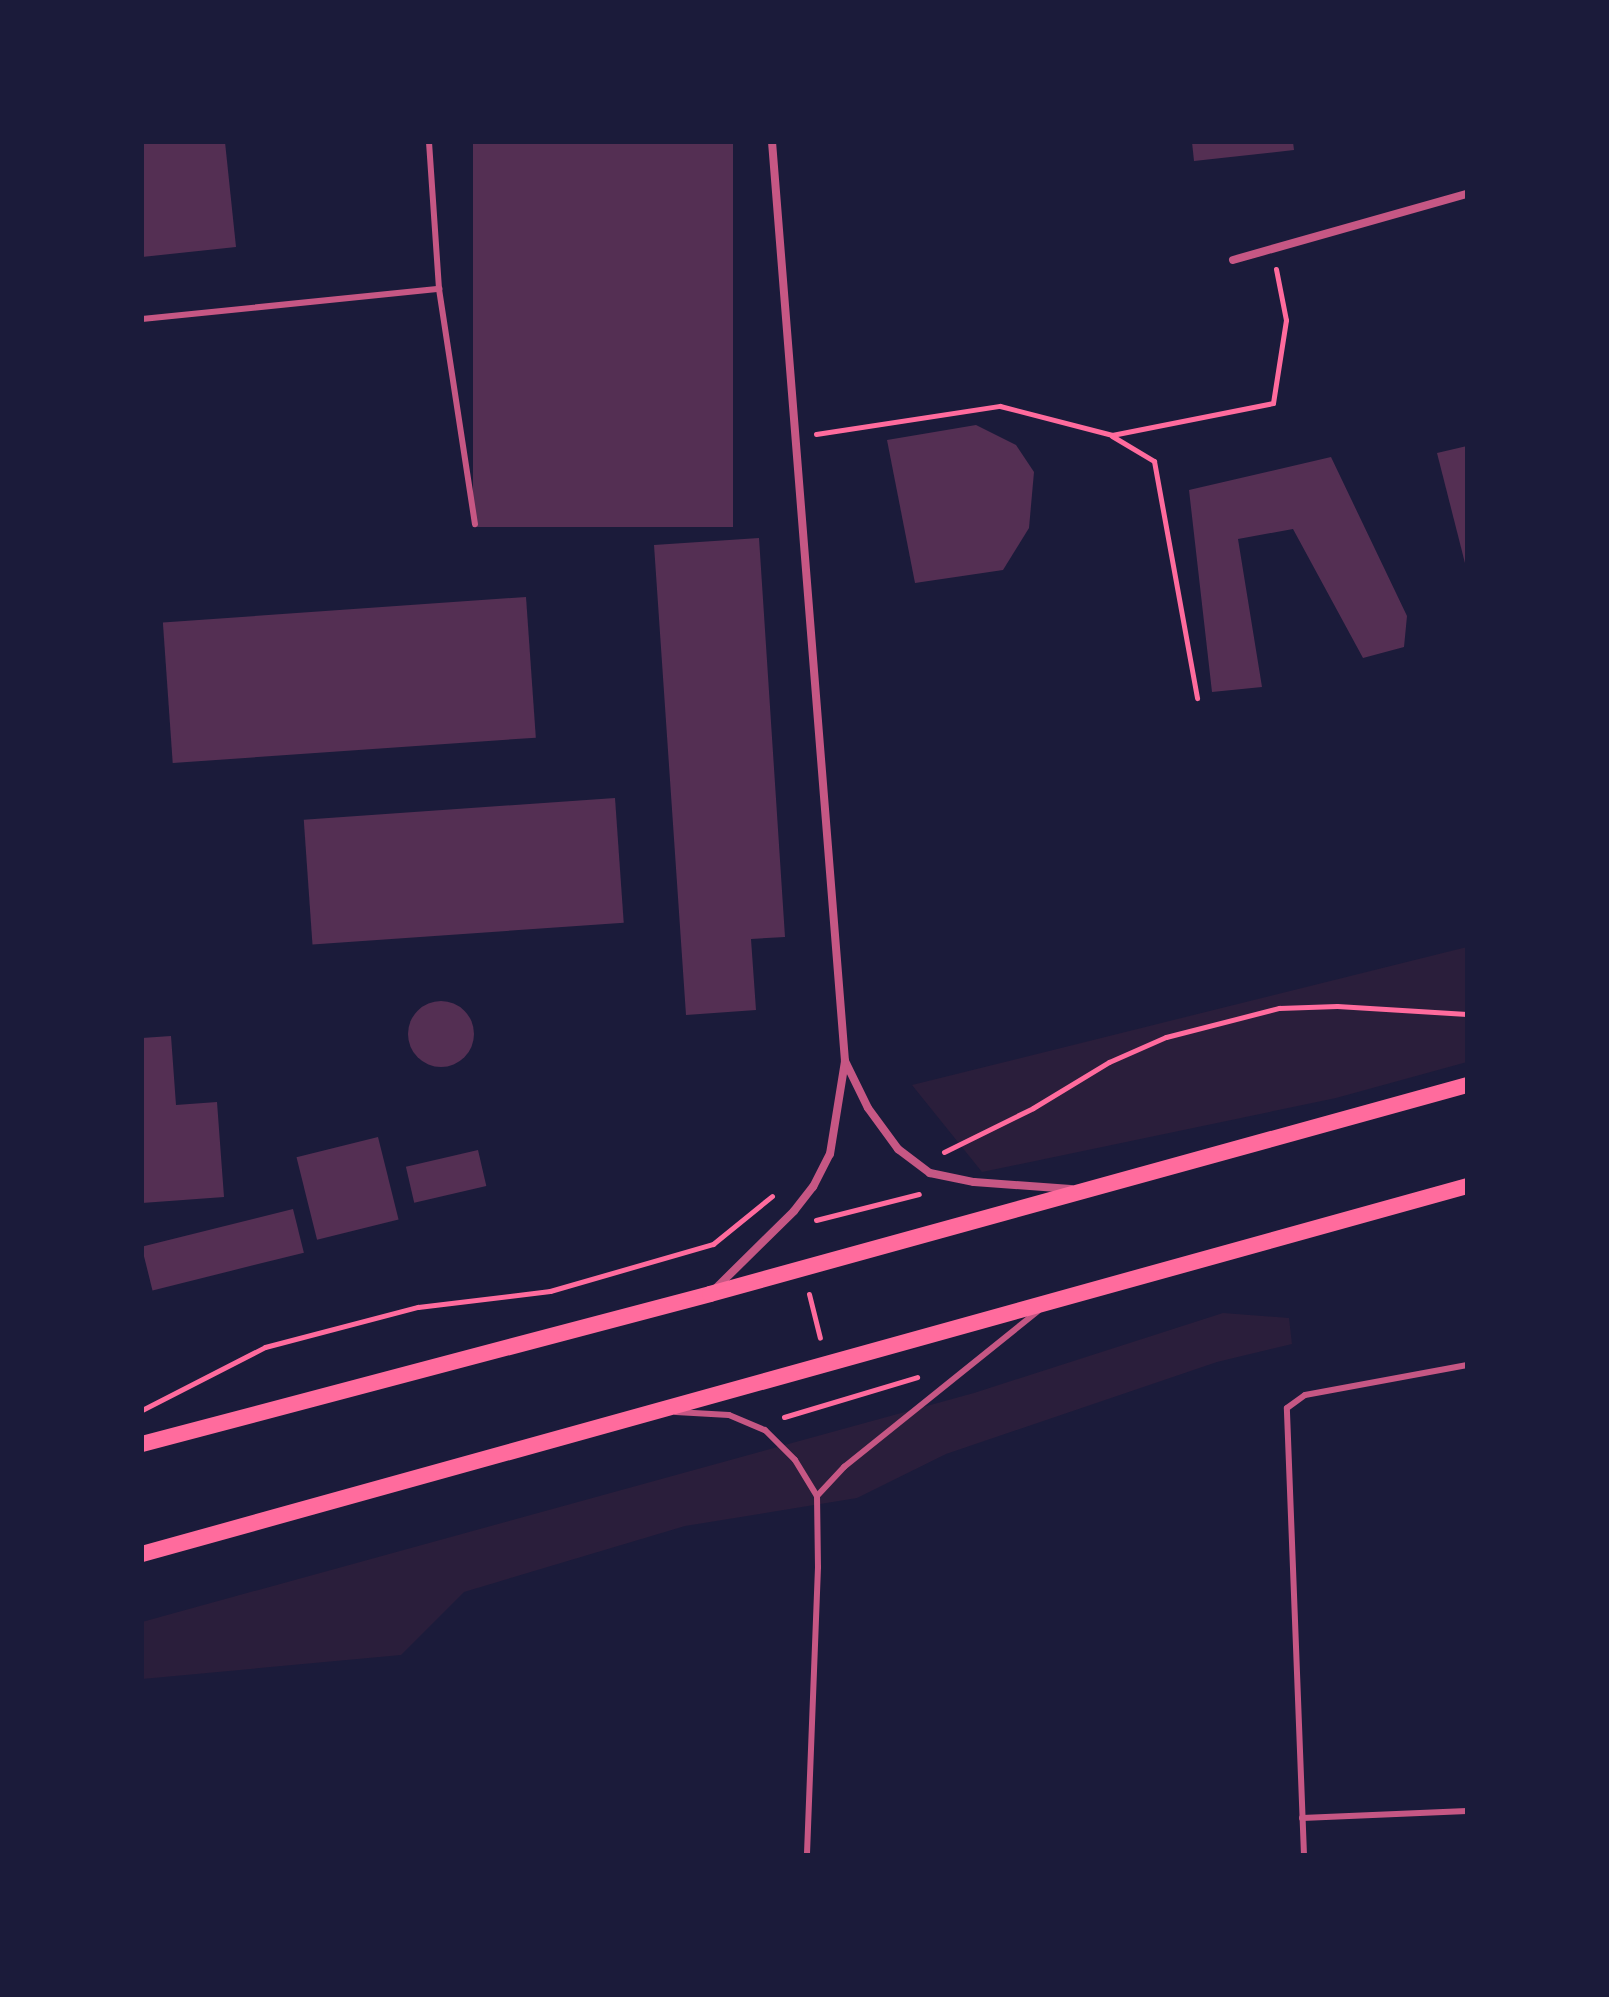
<!DOCTYPE html>
<html>
<head>
<meta charset="utf-8">
<style>
  body { margin:0 }
  #map { position:relative; width:1609px; height:1997px; overflow:hidden; background:#1b1b3a; font-family:"Fira Sans Condensed",sans-serif }
  div>[style] { position:absolute }
  [style*='--x'] { left:calc(var(--x)*1px); top:calc(var(--y)*1px); width:calc(var(--w)*1px); rotate:calc(var(--a)*1deg) }
  .green>* { inset:0; background:#2a1e3b }
  .building>* { inset:0; background:#542f53; transform-origin:0 0 }
  .round { border-radius:50% }
  .path>* { height:5px; margin:-2.5px; padding:0 2.5px; transform-origin:2.5px; border-radius:2.5px; background:#ff6b9d }
  .service>* { height:6px; margin:-3px; padding:0 3px; transform-origin:3px; border-radius:3px; background:#c65784 }
  .minor>* { height:8px; margin:-4px; padding:0 4px; transform-origin:4px; border-radius:4px; background:#c65784 }
  .secondary>* { height:16px; margin:-8px; padding:0 8px; transform-origin:8px; border-radius:8px; background:#ff6b9d }
  span { translate:-50% -50%; white-space:nowrap; text-align:center; line-height:1.15; -webkit-text-stroke:8px #1b1b3a; paint-order:stroke }
  .frame { position:absolute; inset:0; border:144px solid #1b1b3a; pointer-events:none }
</style>
</head>
<body>
<div id="map">
  <div class="green">
    <i style="clip-path:polygon(1467px 947px,1467px 1062px,1336px 1098px,982px 1172px,912px 1085px)"></i>
    <i style="clip-path:polygon(1223px 1313px,1289px 1318px,1292px 1344px,1217px 1362px,946px 1454px,857px 1498px,685px 1526px,464px 1592px,401px 1655px,142px 1679px,142px 1622px,974px 1393px)"></i>
  </div>
  <div class="building">
    <i style="clip-path:polygon(142px 142px,225px 142px,236px 247px,142px 257px)"></i>
    <i style="left:473px;top:142px;width:260px;height:385px"></i>
    <i style="clip-path:polygon(1192px 142px,1293px 142px,1294px 150px,1194px 161px)"></i>
    <i style="clip-path:polygon(976px 425px,1016px 445px,1034px 472px,1029px 528px,1003px 570px,915px 583px,887px 440px)"></i>
    <i style="clip-path:polygon(1467px 446px,1467px 567px,1466px 567px,1437px 453px)"></i>
    <i style="clip-path:polygon(1331px 457px,1407px 616px,1404px 647px,1363px 658px,1293px 529px,1238px 539px,1262px 687px,1212px 692px,1189px 490px)"></i>
    <i style="clip-path:polygon(759px 538px,785px 937px,751px 939px,756px 1010px,686px 1015px,654px 545px)"></i>
    <i style="left:526px;top:597px;width:141px;height:364px;rotate:86deg"></i>
    <i style="left:615px;top:798px;width:125px;height:312px;rotate:86deg"></i>
    <i class="round" style="left:408px;top:1001px;width:66px;height:66px"></i>
    <i style="clip-path:polygon(171px 1036px,176px 1105px,217px 1102px,224px 1197px,142px 1203px,142px 1038px)"></i>
    <i style="left:378px;top:1137px;width:85px;height:84px;rotate:76deg"></i>
    <i style="left:478px;top:1150px;width:37px;height:74px;rotate:77deg"></i>
    <i style="left:293px;top:1209px;width:45px;height:156px;rotate:76deg"></i>
  </div>
  <div class="path">
    <i style="--x:816;--y:434;--w:186;--a:-8.7"></i>
    <i style="--x:1000;--y:406;--w:116;--a:14.5"></i>
    <i style="--x:1112;--y:435;--w:164;--a:-11.2"></i>
    <i style="--x:1273;--y:403;--w:84;--a:-81.1"></i>
    <i style="--x:1286;--y:320;--w:52;--a:-101.1"></i>
    <i style="--x:1112;--y:436;--w:49;--a:30.8"></i>
    <i style="--x:1154;--y:461;--w:241;--a:79.7"></i>
    <i style="--x:944;--y:1152;--w:99;--a:-26.3"></i>
    <i style="--x:1033;--y:1108;--w:89;--a:-31.2"></i>
    <i style="--x:1109;--y:1062;--w:62;--a:-23.7"></i>
    <i style="--x:1166;--y:1037;--w:117;--a:-14.4"></i>
    <i style="--x:1279;--y:1008;--w:58;--a:-2"></i>
    <i style="--x:1337;--y:1006;--w:130;--a:3.5"></i>
    <i style="--x:816;--y:1220;--w:106;--a:-14.2"></i>
    <i style="--x:809;--y:1294;--w:45;--a:76"></i>
    <i style="--x:142;--y:1410;--w:138;--a:-27.1"></i>
    <i style="--x:265;--y:1347;--w:158;--a:-14.7"></i>
    <i style="--x:418;--y:1307;--w:133;--a:-6.9"></i>
    <i style="--x:550;--y:1291;--w:170;--a:-16.1"></i>
    <i style="--x:713;--y:1244;--w:76;--a:-39.1"></i>
    <i style="--x:784;--y:1417;--w:139;--a:-16.7"></i>
  </div>
  <div class="service">
    <i style="--x:429;--y:142;--w:147;--a:86.1"></i>
    <i style="--x:439;--y:289;--w:238;--a:81.3"></i>
    <i style="--x:142;--y:319;--w:299;--a:-5.8"></i>
    <i style="--x:676;--y:1412;--w:53;--a:3.2"></i>
    <i style="--x:729;--y:1415;--w:39;--a:23"></i>
    <i style="--x:765;--y:1430;--w:42;--a:45"></i>
    <i style="--x:795;--y:1460;--w:42;--a:58.6"></i>
    <i style="--x:817;--y:1496;--w:71;--a:89.2"></i>
    <i style="--x:818;--y:1567;--w:288;--a:92.2"></i>
    <i style="--x:817;--y:1496;--w:40;--a:-47"></i>
    <i style="--x:844;--y:1467;--w:249;--a:-38.8"></i>
    <i style="--x:1302;--y:1818;--w:165;--a:-2.4"></i>
    <i style="--x:1304;--y:1855;--w:447;--a:-92.2"></i>
    <i style="--x:1287;--y:1408;--w:22;--a:-36"></i>
    <i style="--x:1305;--y:1395;--w:165;--a:-10.5"></i>
  </div>
  <div class="minor">
    <i style="--x:1233;--y:260;--w:243;--a:-15.8"></i>
    <i style="--x:845;--y:1061;--w:52;--a:63.9"></i>
    <i style="--x:868;--y:1108;--w:51;--a:53.8"></i>
    <i style="--x:898;--y:1149;--w:40;--a:37"></i>
    <i style="--x:930;--y:1173;--w:45;--a:11.6"></i>
    <i style="--x:974;--y:1182;--w:97;--a:4.1"></i>
    <i style="--x:715;--y:1289;--w:111;--a:-44.6"></i>
    <i style="--x:794;--y:1211;--w:31;--a:-52"></i>
    <i style="--x:813;--y:1187;--w:37;--a:-63"></i>
    <i style="--x:830;--y:1154;--w:94;--a:-80.8"></i>
    <i style="--x:845;--y:1061;--w:922;--a:-94.54"></i>
  </div>
  <div class="secondary">
    <i style="--x:142;--y:1444;--w:587;--a:-14.79"></i>
    <i style="--x:710;--y:1294;--w:785;--a:-15.43"></i>
    <i style="--x:142;--y:1554;--w:1375;--a:-15.52"></i>
  </div>
  <div class="frame"></div>
</div>
</body>
</html>
